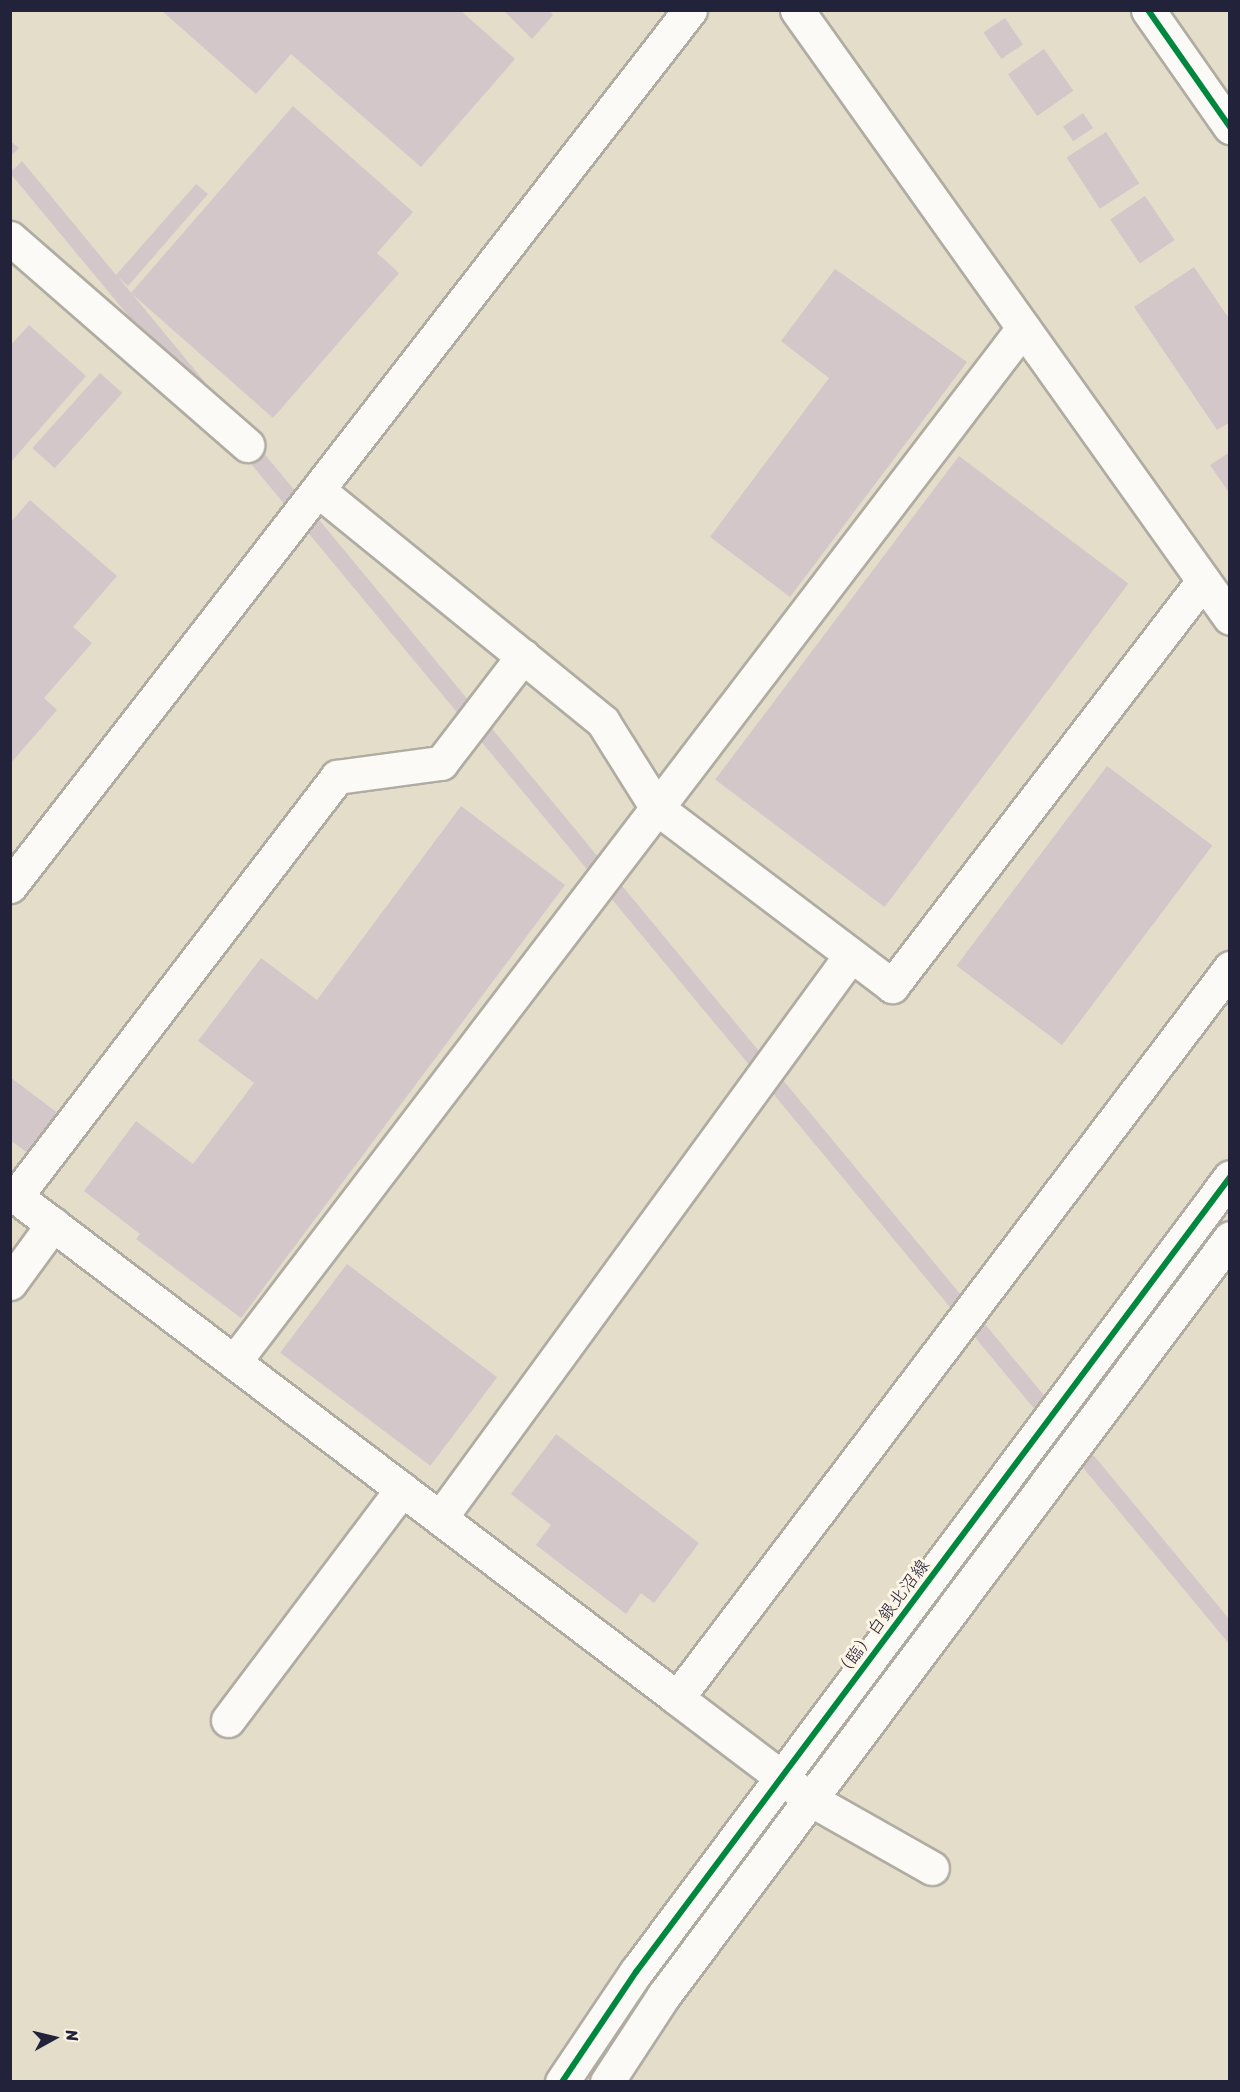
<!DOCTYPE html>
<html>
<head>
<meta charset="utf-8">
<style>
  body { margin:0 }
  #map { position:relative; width:1240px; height:2092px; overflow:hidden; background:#e4ddca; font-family:Sriracha,"Klee One",sans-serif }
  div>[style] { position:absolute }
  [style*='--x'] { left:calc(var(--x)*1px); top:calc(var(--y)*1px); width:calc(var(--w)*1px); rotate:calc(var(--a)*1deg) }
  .building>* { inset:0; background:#d4c7c9; transform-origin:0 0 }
  .roads { filter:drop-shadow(2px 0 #b0aca2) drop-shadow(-2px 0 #b0aca2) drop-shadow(0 2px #b0aca2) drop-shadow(0 -2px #b0aca2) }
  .minor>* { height:33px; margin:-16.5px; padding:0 16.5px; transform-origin:16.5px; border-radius:16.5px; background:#fbfaf7 }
  .cycleway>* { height:6px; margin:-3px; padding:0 3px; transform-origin:3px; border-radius:3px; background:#00873e }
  span { translate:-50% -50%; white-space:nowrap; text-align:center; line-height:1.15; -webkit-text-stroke:6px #fcf5e5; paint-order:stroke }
  .street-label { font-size:18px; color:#22223b }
  .frame { position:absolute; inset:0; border:12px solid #22223b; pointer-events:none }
  .north { position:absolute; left:24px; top:2008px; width:60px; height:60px; -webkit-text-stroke:4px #fcf5e5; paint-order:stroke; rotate:82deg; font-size:16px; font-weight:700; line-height:24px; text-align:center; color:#22223b }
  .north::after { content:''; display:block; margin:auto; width:21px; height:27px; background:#22223b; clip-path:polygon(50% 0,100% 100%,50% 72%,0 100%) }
</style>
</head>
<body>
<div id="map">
  <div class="building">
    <i style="clip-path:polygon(161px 10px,460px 10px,515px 59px,421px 167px,291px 54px,256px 94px)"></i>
    <i style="clip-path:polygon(503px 10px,549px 10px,553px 15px,532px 39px)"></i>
    <i style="left:1005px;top:18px;width:32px;height:26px;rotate:56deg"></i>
    <i style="left:1044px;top:49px;width:51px;height:44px;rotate:55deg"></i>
    <i style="clip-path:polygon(293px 106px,413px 212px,377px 253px,399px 273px,273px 418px,131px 293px)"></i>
    <i style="left:1083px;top:113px;width:18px;height:24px;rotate:56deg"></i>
    <i style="left:1106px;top:132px;width:61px;height:47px;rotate:57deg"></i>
    <i style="clip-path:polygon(10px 141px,19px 148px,10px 157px)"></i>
    <i style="clip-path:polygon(22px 161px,116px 275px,196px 184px,208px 194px,128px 286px,118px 277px,1230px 1620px,1230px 1645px,10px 173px)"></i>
    <i style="left:1145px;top:196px;width:53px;height:42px;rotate:56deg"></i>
    <i style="clip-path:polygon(1194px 267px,1230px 320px,1230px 422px,1217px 430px,1134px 307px)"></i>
    <i style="clip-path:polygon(835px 269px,967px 362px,790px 597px,710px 537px,829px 378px,781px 341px)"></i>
    <i style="clip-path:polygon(29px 325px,86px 376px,10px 463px,10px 346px)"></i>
    <i style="left:100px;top:373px;width:30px;height:101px;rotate:42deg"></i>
    <i style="clip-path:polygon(1230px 452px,1230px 494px,1210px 465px)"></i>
    <i style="left:959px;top:456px;width:212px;height:405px;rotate:37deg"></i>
    <i style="clip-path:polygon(30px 500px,117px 576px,73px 627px,92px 643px,44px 698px,57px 710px,10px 764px,10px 523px)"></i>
    <i style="left:1107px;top:766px;width:132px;height:250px;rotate:37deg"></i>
    <i style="clip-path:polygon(461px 806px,565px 885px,241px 1318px,136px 1239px,140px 1234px,84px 1191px,136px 1121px,193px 1164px,254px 1083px,198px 1041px,261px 958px,317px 1000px)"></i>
    <i style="clip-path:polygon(10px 1077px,59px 1114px,29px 1154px,10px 1140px)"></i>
    <i style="left:347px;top:1264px;width:188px;height:111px;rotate:37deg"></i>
    <i style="clip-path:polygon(556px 1434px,699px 1543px,654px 1603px,641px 1593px,626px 1614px,536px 1545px,551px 1525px,511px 1494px)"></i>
  </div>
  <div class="roads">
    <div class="minor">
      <i style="--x:797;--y:10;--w:746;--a:54.54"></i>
      <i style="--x:1148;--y:10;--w:143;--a:55"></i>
      <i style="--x:10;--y:238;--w:315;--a:41.1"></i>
      <i style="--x:318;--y:490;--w:367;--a:39.1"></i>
      <i style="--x:603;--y:722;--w:102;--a:57.9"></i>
      <i style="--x:657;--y:808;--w:295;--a:37.1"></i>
      <i style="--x:892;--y:986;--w:511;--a:-52.48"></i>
      <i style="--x:10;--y:886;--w:1109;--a:-52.18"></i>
      <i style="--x:10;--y:1192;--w:837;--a:37.18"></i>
      <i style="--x:677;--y:1698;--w:916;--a:-52.85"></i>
      <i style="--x:16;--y:1196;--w:528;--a:-52.54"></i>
      <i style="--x:337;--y:777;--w:105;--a:-7.7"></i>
      <i style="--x:441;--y:763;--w:135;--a:-52.5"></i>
      <i style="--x:10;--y:1283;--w:73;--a:-53.9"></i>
      <i style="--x:234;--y:1362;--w:1301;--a:-52.65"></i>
      <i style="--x:440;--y:1518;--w:697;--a:-53.87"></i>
      <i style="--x:677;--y:1698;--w:167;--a:37.2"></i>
      <i style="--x:810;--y:1799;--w:140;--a:29.5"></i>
      <i style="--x:228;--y:1720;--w:289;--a:-53"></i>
      <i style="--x:562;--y:2082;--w:133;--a:-56.1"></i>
      <i style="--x:636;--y:1972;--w:992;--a:-53.23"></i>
      <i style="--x:607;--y:2082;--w:104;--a:-56.8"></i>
      <i style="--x:664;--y:1995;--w:945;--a:-53.21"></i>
    </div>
  </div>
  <div class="cycleway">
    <i style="--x:1148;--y:10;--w:143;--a:55"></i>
    <i style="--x:562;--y:2082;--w:133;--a:-56.1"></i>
    <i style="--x:636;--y:1972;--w:992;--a:-53.23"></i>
  </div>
  <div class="street-label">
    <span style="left:882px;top:1619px;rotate:-53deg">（臨）白銀北沼線</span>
  </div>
  <div class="frame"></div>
  <div class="north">N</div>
</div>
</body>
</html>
